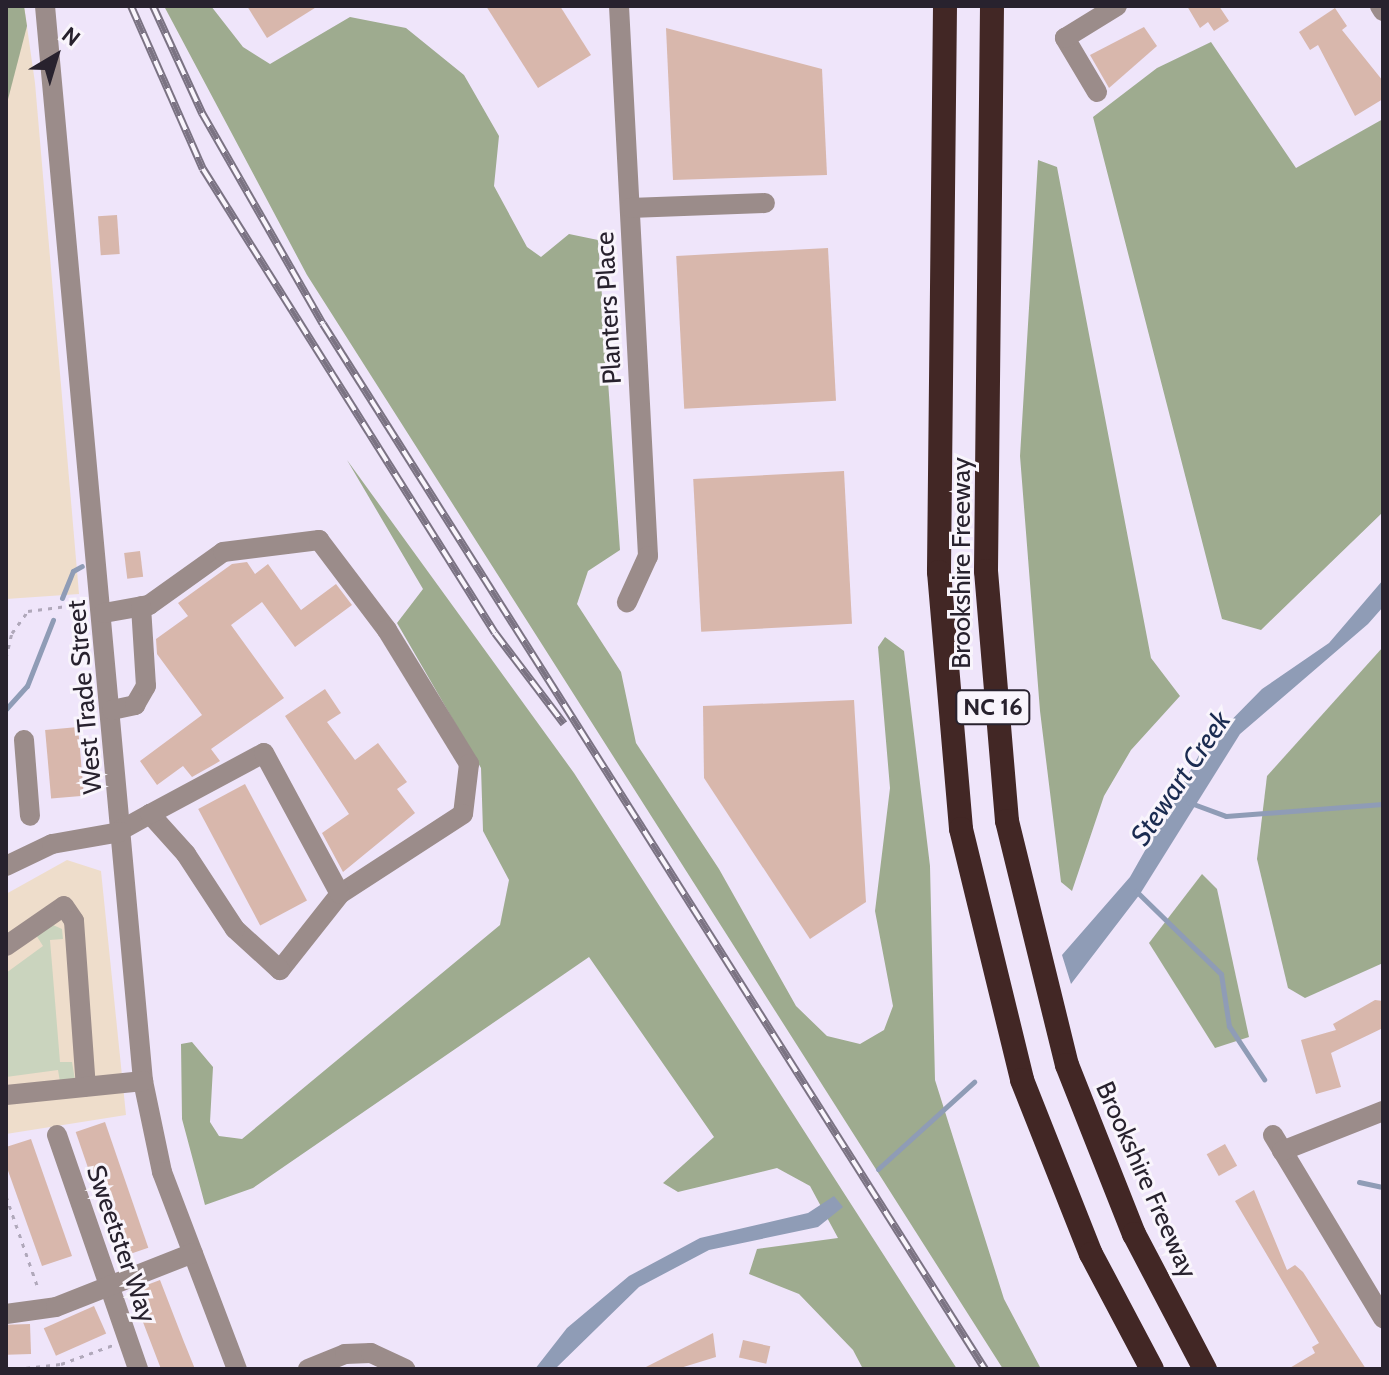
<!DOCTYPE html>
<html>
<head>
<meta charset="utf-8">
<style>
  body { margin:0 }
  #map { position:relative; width:1389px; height:1375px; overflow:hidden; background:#efe5fa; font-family:Cabin,sans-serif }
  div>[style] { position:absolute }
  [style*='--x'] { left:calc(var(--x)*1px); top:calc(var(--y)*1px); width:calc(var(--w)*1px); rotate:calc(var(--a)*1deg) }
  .commercial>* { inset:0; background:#eeddcb }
  .green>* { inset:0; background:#cad4be }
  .forest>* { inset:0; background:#9eab8f }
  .water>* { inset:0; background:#8f9cb6 }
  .stream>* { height:5px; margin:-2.5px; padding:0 2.5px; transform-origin:2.5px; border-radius:2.5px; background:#8f9cb6 }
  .building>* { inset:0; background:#d8b7ac; transform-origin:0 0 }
  .path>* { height:3px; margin-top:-1.5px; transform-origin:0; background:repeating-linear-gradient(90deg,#b0a8ba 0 4px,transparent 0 10px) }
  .minor>* { height:20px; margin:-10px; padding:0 10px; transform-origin:10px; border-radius:10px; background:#9b8c8a }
  .highway>* { height:24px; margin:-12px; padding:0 12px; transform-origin:12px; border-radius:12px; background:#422725 }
  .rail>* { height:8px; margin-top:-4px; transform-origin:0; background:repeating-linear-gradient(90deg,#f9f5fc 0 15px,#7b7383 0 30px); box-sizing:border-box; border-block:2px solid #7b7383 }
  span { translate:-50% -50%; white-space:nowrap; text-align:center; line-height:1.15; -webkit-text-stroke:6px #f9f5fc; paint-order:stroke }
  .shield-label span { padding:2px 6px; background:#f9f5fc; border:2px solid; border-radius:6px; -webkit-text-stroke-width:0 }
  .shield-label { font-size:24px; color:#28222e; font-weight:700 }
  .street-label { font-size:26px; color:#28222e }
  .water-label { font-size:28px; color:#1a2b50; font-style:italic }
  .frame { position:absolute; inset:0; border:8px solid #28222e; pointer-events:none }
  .north { position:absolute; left:16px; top:16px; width:80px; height:80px; -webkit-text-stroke:6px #f9f5fc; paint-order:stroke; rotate:38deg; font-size:22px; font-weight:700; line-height:32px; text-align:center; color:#28222e }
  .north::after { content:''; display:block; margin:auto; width:28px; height:36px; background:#28222e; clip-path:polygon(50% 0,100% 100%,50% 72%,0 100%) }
</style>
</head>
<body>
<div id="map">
  <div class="commercial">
    <i style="clip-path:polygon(6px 6px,24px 6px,35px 83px,79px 594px,6px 599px)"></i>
    <i style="clip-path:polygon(67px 860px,101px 871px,126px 1115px,6px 1134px,6px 894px)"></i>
  </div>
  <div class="green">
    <i style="clip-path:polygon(53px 925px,62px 929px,63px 939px,50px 940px,60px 1062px,72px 1062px,75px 1080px,60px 1082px,58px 1070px,6px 1077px,6px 973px,43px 946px,36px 935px)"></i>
  </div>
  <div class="forest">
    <i style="clip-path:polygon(6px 6px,24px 6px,27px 26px,6px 107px)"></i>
    <i style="clip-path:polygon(164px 6px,211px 6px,243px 47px,270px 64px,350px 17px,406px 28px,464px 75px,499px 136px,494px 186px,527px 247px,541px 257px,569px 234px,598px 240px,620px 550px,588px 571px,577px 604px,621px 672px,636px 743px,719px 869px,796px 1006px,827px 1036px,860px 1044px,884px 1030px,893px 1006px,875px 911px,890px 788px,878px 647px,885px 637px,904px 651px,930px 866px,935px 1080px,1004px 1299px,1041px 1369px,1003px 1369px,307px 275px)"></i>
    <i style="clip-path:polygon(1211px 42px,1296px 168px,1383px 119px,1383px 512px,1261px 630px,1222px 619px,1093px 117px,1157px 68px)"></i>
    <i style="clip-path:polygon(1038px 160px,1057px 167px,1151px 658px,1180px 696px,1131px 750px,1104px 796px,1072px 891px,1061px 882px,1040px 711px,1020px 456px)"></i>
    <i style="clip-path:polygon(347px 460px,574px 773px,957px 1369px,863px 1369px,853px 1350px,799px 1294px,749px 1274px,757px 1249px,838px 1238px,810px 1186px,777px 1168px,678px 1192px,663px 1183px,714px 1137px,589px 957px,253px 1188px,205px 1205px,182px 1119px,181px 1044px,192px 1042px,213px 1067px,210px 1122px,219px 1136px,242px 1139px,500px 925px,509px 880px,483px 831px,481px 768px,397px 623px,423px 589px)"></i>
    <i style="clip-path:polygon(1383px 647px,1383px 963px,1305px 998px,1288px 988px,1257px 859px,1267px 776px)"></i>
    <i style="clip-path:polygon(1202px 874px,1217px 889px,1249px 1037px,1215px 1048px,1149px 943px)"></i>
  </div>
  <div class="water">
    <i style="clip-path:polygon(1383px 580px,1383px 607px,1368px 624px,1240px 734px,1140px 894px,1071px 984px,1062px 955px,1130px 877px,1202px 750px,1262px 689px,1329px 643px)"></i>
    <i style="clip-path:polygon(834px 1196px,843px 1207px,818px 1227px,709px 1250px,639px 1287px,555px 1369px,535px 1369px,567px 1328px,629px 1276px,700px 1238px,808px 1213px)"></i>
  </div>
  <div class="stream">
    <i style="--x:62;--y:598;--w:29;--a:-68"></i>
    <i style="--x:73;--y:571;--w:10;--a:-29"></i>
    <i style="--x:6;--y:709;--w:31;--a:-48"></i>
    <i style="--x:27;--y:686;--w:71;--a:-68.5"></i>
    <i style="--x:1188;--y:802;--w:40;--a:20.2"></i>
    <i style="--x:1226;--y:816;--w:157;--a:-4.4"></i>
    <i style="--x:1136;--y:891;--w:119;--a:44.3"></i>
    <i style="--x:1221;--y:974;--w:53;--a:81.3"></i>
    <i style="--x:1229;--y:1026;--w:64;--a:56.6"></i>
    <i style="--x:878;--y:1169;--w:130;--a:-42.2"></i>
    <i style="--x:1359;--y:1182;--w:25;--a:12"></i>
  </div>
  <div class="building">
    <i style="clip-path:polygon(247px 6px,318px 6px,267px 38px)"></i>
    <i style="clip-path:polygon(486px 6px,560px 6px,591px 55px,538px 88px)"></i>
    <i style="clip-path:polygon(1187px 6px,1219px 6px,1229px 21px,1214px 31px,1208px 22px,1200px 28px)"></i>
    <i style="clip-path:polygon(1335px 8px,1347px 26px,1342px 30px,1383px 81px,1383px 99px,1355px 116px,1318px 45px,1310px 50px,1299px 32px)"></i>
    <i style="clip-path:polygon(1144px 27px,1157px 46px,1109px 88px,1090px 55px)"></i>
    <i style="clip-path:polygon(666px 28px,822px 69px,827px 175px,673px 180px)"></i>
    <i style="left:117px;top:215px;width:39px;height:19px;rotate:86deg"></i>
    <i style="left:828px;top:248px;width:153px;height:152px;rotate:87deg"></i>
    <i style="left:844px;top:471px;width:153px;height:151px;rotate:87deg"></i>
    <i style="left:140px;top:551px;width:26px;height:16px;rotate:83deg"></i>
    <i style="clip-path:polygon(247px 562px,255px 574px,268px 564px,301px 610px,336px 584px,352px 605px,295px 647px,262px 602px,231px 625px,284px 698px,211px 749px,220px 761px,215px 764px,192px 777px,183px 766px,157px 785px,140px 761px,202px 715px,157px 654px,156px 639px,188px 616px,178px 603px,232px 564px)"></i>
    <i style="clip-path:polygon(325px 689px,341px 713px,327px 722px,355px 760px,378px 743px,407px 782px,397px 789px,415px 813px,343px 872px,322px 833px,349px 814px,285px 716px)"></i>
    <i style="clip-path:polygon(854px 700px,866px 902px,810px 939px,704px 778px,703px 706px)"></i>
    <i style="left:78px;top:727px;width:69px;height:33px;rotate:85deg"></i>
    <i style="left:245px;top:784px;width:132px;height:53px;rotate:62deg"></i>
    <i style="clip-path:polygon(1375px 1000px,1383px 1001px,1383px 1028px,1331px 1053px,1341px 1087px,1316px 1094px,1301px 1040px,1336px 1030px,1333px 1024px)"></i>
    <i style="left:105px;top:1122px;width:133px;height:31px;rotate:71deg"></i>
    <i style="clip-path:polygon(31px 1139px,72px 1256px,42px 1266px,6px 1165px,6px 1147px)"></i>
    <i style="left:1225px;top:1144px;width:25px;height:21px;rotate:61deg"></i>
    <i style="clip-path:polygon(1254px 1190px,1287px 1270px,1295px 1265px,1303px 1272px,1366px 1369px,1288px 1369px,1315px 1353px,1312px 1347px,1319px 1343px,1235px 1201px)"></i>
    <i style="clip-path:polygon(160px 1280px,184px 1342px,195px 1369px,161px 1369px,131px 1291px)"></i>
    <i style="left:94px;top:1306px;width:30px;height:55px;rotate:66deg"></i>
    <i style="left:30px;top:1324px;width:30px;height:24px;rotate:88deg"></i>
    <i style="clip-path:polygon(713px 1333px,716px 1357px,677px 1369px,642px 1369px)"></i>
    <i style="left:743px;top:1340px;width:28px;height:18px;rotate:13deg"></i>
  </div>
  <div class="path">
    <i style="--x:6;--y:658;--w:26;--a:-77"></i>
    <i style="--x:12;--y:633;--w:27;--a:-54"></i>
    <i style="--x:28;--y:611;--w:55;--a:-7.3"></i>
    <i style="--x:6;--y:1196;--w:94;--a:70.8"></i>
    <i style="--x:16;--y:1369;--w:45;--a:-6.3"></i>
    <i style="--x:61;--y:1364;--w:55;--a:-20.1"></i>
  </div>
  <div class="minor">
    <i style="--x:45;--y:6;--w:1079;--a:84.79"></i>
    <i style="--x:143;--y:1081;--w:93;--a:78.2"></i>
    <i style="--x:162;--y:1172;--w:211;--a:69.2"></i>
    <i style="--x:619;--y:6;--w:551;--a:86.98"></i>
    <i style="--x:648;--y:556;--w:51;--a:114.5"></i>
    <i style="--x:1380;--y:6;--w:6;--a:59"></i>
    <i style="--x:1097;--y:92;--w:63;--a:-120.7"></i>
    <i style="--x:1065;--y:38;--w:61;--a:-31.6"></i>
    <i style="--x:630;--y:208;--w:135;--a:-2.1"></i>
    <i style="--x:104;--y:613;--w:46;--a:-10.1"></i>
    <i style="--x:149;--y:605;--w:91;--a:-35.6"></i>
    <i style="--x:223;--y:552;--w:97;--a:-7.1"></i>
    <i style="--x:319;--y:540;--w:113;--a:52.9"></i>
    <i style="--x:387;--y:630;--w:157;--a:58.5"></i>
    <i style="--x:469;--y:764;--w:50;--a:96.8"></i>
    <i style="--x:463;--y:814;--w:147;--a:147"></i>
    <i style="--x:340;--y:894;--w:97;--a:128.3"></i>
    <i style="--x:280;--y:970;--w:61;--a:-137.7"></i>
    <i style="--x:235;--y:929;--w:90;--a:-123.2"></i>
    <i style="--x:186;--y:854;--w:54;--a:-132"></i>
    <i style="--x:150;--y:814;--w:33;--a:151"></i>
    <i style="--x:112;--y:710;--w:24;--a:-12"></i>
    <i style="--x:135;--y:705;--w:22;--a:-60"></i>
    <i style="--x:146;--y:686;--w:80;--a:-93.6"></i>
    <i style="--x:24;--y:740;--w:76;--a:85.5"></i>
    <i style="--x:150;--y:814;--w:129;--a:-28.2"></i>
    <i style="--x:264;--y:753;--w:160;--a:61.7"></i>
    <i style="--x:6;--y:866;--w:51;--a:-25.6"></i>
    <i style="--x:52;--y:844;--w:70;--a:-9.9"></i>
    <i style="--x:6;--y:946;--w:70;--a:-34.6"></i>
    <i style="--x:64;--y:906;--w:18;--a:56"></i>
    <i style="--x:74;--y:921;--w:166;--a:85.9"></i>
    <i style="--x:6;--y:1095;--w:138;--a:-5.8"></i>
    <i style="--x:57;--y:1135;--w:248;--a:70.9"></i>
    <i style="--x:1273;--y:1135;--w:214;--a:59"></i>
    <i style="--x:1282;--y:1151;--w:109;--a:-21.6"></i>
    <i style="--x:6;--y:1314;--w:50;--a:-8"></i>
    <i style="--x:56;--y:1307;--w:147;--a:-21.5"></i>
    <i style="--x:308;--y:1369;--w:40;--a:-22"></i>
    <i style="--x:345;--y:1354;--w:26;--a:-2"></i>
    <i style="--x:371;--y:1353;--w:38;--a:25"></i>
  </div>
  <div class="highway">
    <i style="--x:945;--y:6;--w:566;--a:90.61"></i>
    <i style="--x:939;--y:572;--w:258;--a:85.1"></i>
    <i style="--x:961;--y:829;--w:258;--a:76.3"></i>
    <i style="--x:1022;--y:1080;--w:187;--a:68.4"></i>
    <i style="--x:1091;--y:1254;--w:130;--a:62.1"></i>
    <i style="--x:992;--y:6;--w:565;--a:90.61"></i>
    <i style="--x:986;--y:571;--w:251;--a:85.2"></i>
    <i style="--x:1007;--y:821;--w:251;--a:76.2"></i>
    <i style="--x:1067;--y:1065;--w:182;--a:68.4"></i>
    <i style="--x:1134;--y:1234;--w:153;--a:62.3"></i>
  </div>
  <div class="rail">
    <i style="--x:131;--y:6;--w:178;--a:66.2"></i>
    <i style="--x:203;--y:169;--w:548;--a:57.82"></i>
    <i style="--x:495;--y:633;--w:114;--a:52.8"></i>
    <i style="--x:153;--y:6;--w:118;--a:65.4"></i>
    <i style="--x:202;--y:113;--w:243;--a:60.2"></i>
    <i style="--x:323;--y:324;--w:1237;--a:57.65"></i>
  </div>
  <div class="shield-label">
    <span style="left:993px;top:707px">NC 16</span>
  </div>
  <div class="street-label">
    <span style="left:609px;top:308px;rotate:-93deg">Planters Place</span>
    <span style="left:962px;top:563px;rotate:-90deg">Brookshire Freeway</span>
    <span style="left:85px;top:697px;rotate:-95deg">West Trade Street</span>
    <span style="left:1146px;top:1180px;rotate:66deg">Brookshire Freeway</span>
    <span style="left:121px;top:1244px;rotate:71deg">Sweetster Way</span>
  </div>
  <div class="water-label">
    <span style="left:1180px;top:778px;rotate:-56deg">Stewart Creek</span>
  </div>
  <div class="frame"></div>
  <div class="north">N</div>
</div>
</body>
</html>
